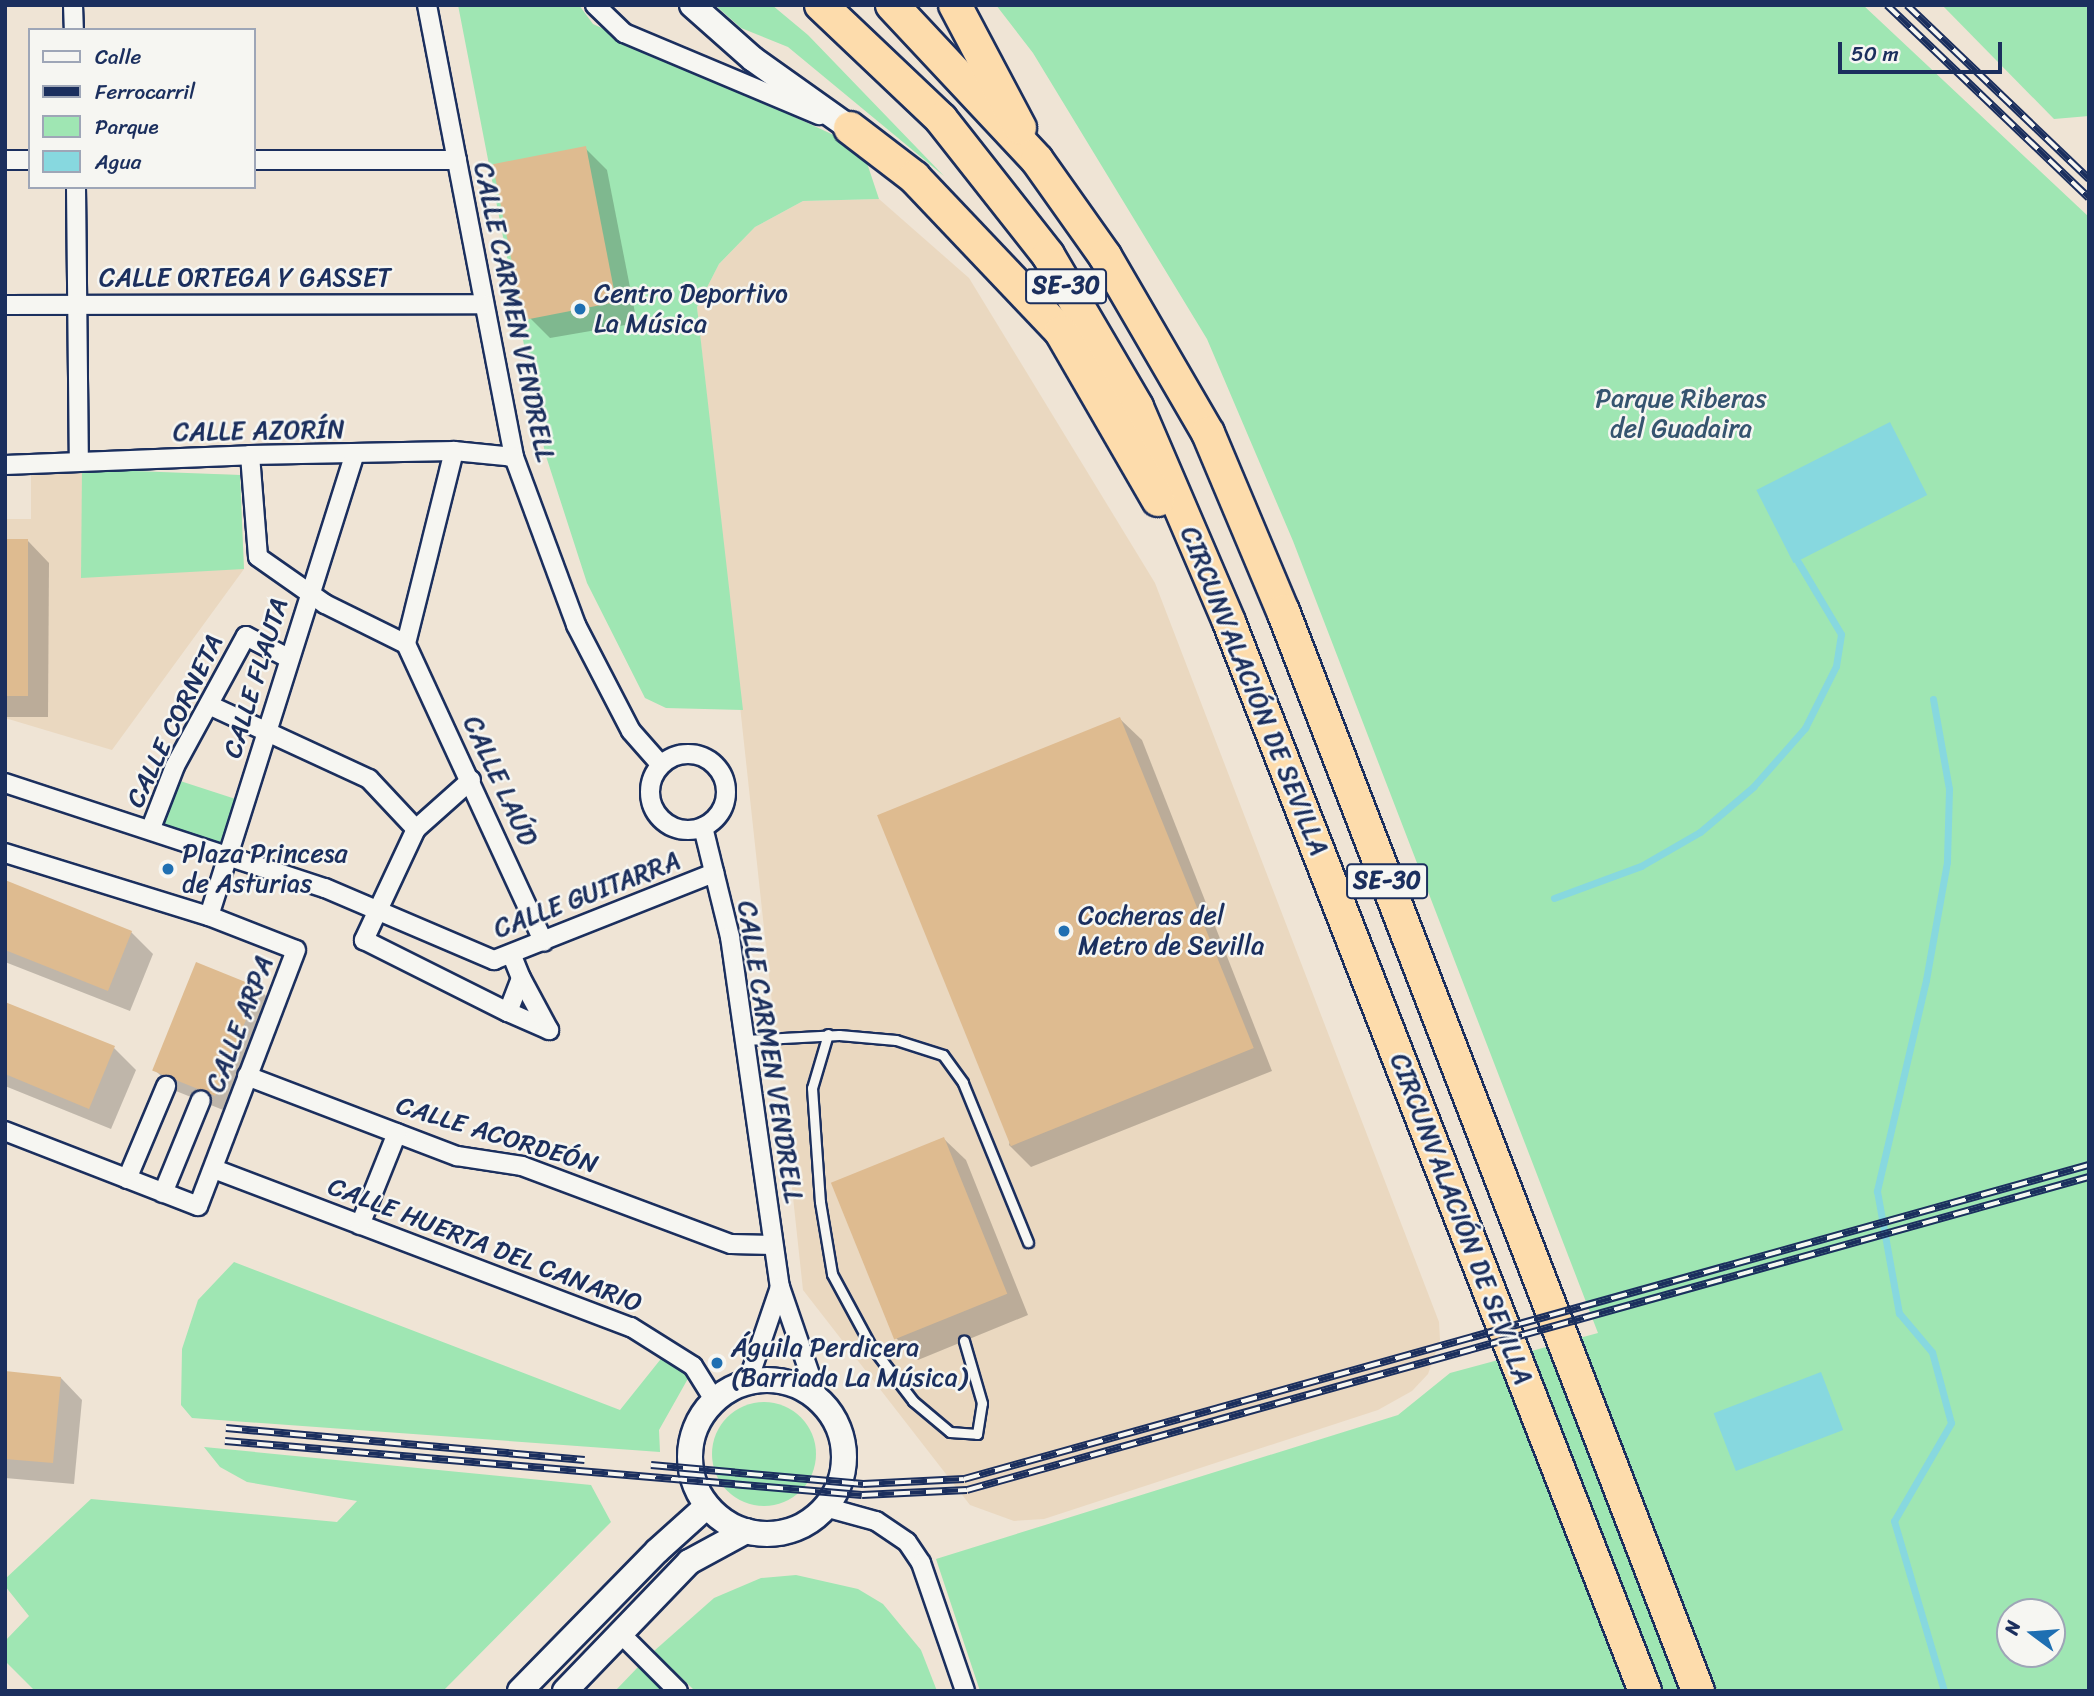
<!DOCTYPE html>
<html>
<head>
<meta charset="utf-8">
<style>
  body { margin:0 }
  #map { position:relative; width:2094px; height:1696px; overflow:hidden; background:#efe4d5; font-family:Sriracha,sans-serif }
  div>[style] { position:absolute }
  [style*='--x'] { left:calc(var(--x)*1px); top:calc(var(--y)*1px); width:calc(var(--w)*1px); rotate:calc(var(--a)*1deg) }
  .built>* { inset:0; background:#ead8c0 }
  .green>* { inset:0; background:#9fe6b3; transform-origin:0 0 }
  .round { border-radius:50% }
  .water>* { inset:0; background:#87d8df; transform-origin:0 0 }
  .shadow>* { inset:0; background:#0003 }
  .stream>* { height:7px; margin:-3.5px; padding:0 3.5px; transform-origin:3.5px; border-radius:3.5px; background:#87d8df }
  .building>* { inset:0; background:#debb90; transform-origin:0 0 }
  .roads { filter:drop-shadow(2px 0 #1b2f5e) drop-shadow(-2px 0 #1b2f5e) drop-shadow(0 2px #1b2f5e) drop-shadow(0 -2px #1b2f5e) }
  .lane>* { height:9px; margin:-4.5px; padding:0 4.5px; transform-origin:4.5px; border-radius:4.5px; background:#f6f6f2 }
  .street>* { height:18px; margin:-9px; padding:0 9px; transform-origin:9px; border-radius:9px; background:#f6f6f2 }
  .street>.ring { margin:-9px; padding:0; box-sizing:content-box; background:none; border:18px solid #f6f6f2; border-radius:50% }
  .secondary>* { height:24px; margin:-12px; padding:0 12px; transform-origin:12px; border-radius:12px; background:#f6f6f2 }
  .secondary>.ring { margin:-12px; padding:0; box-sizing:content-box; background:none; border:24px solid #f6f6f2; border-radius:50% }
  .highway>* { height:32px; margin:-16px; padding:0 16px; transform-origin:16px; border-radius:16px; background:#fddcac }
  .rail>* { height:8px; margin-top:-4px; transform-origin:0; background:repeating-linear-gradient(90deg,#f6f6f2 0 16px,#1b2f5e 0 32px); box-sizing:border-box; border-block:2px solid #1b2f5e }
  .dots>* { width:19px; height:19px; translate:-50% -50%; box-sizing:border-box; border:4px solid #f6f6f2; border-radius:50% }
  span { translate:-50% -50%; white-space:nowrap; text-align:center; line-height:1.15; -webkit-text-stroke:5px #f6f6f2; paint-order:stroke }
  .shield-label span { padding:2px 5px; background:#f6f6f2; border:2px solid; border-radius:5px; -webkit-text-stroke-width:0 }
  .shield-label { font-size:24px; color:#1b2f5e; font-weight:700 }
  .street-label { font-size:26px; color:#1b2f5e }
  .poi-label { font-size:26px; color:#1b2f5e }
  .left { translate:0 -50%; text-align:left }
  .park-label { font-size:26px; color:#35546f }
  .frame { position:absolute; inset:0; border:7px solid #1b2f5e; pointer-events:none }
  .legend { position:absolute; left:28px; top:28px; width:228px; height:161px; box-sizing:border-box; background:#f6f6f2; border:2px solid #9ea6b7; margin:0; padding:9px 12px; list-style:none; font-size:21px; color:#1b2f5e }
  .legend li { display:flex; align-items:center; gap:14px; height:35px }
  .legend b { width:35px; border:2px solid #9ea6b7 }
  .north { position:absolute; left:1996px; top:1598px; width:70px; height:70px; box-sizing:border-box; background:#f6f6f2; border:2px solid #9ea6b7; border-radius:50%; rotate:286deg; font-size:19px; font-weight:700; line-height:28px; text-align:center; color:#1b2f5e }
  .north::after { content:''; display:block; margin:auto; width:24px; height:32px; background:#1f6fb2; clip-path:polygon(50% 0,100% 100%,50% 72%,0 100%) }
  .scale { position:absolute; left:1838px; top:42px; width:164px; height:32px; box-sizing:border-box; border:4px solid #1b2f5e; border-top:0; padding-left:9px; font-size:21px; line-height:24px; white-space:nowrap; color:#1b2f5e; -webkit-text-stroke:5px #f6f6f2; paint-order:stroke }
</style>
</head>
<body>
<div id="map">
  <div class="built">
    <i style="clip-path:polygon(879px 199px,969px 278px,1155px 583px,1439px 1322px,1440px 1340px,1428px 1374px,1412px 1391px,1378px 1410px,1044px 1519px,1014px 1521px,970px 1505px,803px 1290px,697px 307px,719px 264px,755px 227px,803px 201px)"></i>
    <i style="clip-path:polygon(31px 469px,240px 475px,244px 569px,112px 750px,5px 718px,5px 519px,31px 519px)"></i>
  </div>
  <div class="green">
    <i style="clip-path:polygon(458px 5px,579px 5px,593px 24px,862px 148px,879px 199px,803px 201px,755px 227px,719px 264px,697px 307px,743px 710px,666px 708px,645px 698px,587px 583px,545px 453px)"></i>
    <i style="clip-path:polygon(715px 5px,772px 5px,808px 35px,944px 176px,788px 47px,741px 28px)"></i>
    <i style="clip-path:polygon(evenodd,996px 5px,1863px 5px,2089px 217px,2089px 1691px,980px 1691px,936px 1559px,1398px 1415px,1450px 1373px,1598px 1333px,1293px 541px,1207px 339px,1033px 53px,996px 5px,2010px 1612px,2052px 1612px,2052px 1654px,2010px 1654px,2010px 1612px)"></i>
    <i style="clip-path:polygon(1942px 5px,2089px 5px,2089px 116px,2054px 119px)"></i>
    <i style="clip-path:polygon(82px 469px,240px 475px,244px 569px,81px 578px)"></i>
    <i style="left:171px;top:778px;width:80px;height:54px;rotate:18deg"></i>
    <i style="clip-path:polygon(234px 1262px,620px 1410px,664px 1355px,690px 1375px,659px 1430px,660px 1452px,192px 1418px,181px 1405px,182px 1349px,198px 1300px)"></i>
    <i class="round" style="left:712px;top:1402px;width:104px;height:104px"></i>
    <i style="clip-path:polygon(204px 1447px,591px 1485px,611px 1522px,443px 1691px,35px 1691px,5px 1661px,5px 1641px,29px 1616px,5px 1586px,5px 1579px,91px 1499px,337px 1522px,357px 1501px,247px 1482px,220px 1467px)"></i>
    <i style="clip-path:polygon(796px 1575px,858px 1589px,883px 1604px,921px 1650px,937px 1691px,695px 1691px,654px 1651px,714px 1598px,761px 1578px)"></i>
    <i style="clip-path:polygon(640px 1665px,667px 1691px,615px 1691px)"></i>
  </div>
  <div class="water">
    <i style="left:1890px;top:422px;width:82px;height:150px;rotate:63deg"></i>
    <i style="left:1821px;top:1372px;width:62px;height:115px;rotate:69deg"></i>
  </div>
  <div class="shadow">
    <i style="clip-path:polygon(585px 148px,607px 170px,637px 323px,550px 338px,528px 316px)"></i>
    <i style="clip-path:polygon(5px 541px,28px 541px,49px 563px,48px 717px,5px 717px)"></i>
    <i style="clip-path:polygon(1120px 719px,1142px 740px,1272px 1071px,1031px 1167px,1009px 1145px)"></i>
    <i style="clip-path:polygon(5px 882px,131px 932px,153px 954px,130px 1011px,5px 962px)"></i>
    <i style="clip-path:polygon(258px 988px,280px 1010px,238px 1116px,176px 1091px,154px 1069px)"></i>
    <i style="clip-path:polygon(5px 1004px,114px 1048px,136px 1070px,111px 1129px,5px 1086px)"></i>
    <i style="clip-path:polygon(944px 1139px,966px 1160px,1028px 1315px,918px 1360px,896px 1338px)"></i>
    <i style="clip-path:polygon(5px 1373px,61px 1378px,82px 1400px,74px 1484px,5px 1478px)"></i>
  </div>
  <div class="stream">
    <i style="--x:1933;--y:699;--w:91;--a:79.9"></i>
    <i style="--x:1949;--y:789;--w:73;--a:91.6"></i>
    <i style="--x:1947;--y:862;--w:120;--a:100.1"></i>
    <i style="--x:1926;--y:980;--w:217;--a:103.1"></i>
    <i style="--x:1877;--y:1191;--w:124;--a:79.8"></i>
    <i style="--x:1899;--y:1313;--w:51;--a:49.8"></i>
    <i style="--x:1932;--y:1352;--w:73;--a:75"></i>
    <i style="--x:1951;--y:1423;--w:113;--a:120.2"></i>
    <i style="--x:1894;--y:1521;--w:177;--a:73.6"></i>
    <i style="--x:1554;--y:898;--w:93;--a:-20.2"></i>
    <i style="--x:1641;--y:866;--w:68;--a:-30"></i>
    <i style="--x:1700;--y:832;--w:70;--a:-40.3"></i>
    <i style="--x:1753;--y:787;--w:79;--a:-48.6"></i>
    <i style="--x:1805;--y:728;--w:69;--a:-63.4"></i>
    <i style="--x:1836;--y:666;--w:32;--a:-81"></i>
    <i style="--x:1841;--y:634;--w:84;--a:-120.8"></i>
  </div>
  <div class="building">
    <i style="left:586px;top:146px;width:159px;height:95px;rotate:79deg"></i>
    <i style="left:5px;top:539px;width:23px;height:157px"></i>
    <i style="left:1120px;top:717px;width:357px;height:262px;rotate:68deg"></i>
    <i style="clip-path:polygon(5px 880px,132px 931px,108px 991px,5px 950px)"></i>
    <i style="left:196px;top:962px;width:68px;height:117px;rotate:22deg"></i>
    <i style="clip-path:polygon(5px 1002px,115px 1046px,89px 1109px,5px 1074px)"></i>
    <i style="left:944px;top:1137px;width:169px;height:122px;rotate:68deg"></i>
    <i style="clip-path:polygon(5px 1371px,61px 1377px,53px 1463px,5px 1459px)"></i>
  </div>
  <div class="roads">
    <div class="lane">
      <i style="--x:828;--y:1034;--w:56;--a:106.5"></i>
      <i style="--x:812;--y:1088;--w:114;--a:86"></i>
      <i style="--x:820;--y:1202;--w:73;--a:80.5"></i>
      <i style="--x:832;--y:1274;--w:82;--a:61.6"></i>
      <i style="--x:871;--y:1346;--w:69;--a:52.6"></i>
      <i style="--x:913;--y:1401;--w:48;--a:40"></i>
      <i style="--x:950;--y:1432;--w:27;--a:4"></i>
      <i style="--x:977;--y:1434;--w:31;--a:-81"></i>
      <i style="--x:982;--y:1403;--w:65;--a:-106.2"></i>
      <i style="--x:745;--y:1040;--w:94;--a:-3"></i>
      <i style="--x:839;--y:1035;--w:57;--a:5"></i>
      <i style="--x:896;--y:1040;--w:49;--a:17.7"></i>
      <i style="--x:943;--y:1055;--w:34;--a:54"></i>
      <i style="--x:963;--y:1083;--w:172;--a:67.8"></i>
    </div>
    <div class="street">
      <i style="--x:73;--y:5;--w:25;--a:88"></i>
      <i style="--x:427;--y:5;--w:460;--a:79.1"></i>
      <i style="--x:514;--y:457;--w:179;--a:69.7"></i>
      <i style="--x:576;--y:625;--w:119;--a:62.6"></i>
      <i style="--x:631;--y:731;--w:45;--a:48.6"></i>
      <i style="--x:595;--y:5;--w:40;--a:44"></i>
      <i style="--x:624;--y:33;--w:212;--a:22.8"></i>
      <i style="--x:5;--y:160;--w:25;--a:0"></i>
      <i style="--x:254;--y:160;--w:203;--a:0"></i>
      <i style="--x:76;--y:187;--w:275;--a:89.4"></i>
      <i style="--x:5;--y:305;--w:479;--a:-0.1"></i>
      <i style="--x:454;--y:451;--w:199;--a:104"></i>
      <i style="--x:406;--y:644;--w:328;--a:65.2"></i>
      <i style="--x:250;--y:455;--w:102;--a:85.5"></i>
      <i style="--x:258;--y:557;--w:82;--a:35"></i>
      <i style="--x:325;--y:604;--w:90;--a:26.3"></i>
      <i style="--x:5;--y:465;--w:245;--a:-2.3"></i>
      <i style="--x:250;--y:455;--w:204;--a:-1.1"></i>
      <i style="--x:454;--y:451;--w:60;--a:5.7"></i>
      <i style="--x:209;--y:705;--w:176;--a:24.8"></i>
      <i style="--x:369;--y:779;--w:69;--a:46.8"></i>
      <i class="ring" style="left:650px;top:754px;width:58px;height:58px"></i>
      <i style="--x:471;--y:780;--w:74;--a:138.3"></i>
      <i style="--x:416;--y:829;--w:123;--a:115.1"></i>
      <i style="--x:364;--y:940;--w:161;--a:26.6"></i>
      <i style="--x:508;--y:1012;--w:36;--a:-69"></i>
      <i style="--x:521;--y:978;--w:24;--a:-112"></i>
      <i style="--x:5;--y:783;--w:337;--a:18.2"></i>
      <i style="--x:325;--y:888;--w:184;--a:23.1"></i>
      <i style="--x:494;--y:960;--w:237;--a:-21.6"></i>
      <i style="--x:703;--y:827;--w:113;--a:76.2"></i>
      <i style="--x:730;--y:937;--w:354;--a:81.9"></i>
      <i style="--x:780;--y:1287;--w:117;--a:71.1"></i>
      <i style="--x:151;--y:828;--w:66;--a:-68.8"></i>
      <i style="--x:175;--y:766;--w:148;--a:-61.4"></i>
      <i style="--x:246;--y:636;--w:47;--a:27.6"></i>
      <i style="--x:5;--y:853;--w:214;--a:17.2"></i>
      <i style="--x:209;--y:916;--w:93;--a:21.3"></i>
      <i style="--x:296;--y:950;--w:274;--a:110.9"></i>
      <i style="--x:198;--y:1206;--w:207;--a:-158.8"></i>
      <i style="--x:209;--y:916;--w:482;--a:-72.5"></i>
      <i style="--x:508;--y:1012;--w:45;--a:23.7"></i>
      <i style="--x:549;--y:1030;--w:59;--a:-118.3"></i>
      <i style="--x:247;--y:1076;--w:225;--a:20.9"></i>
      <i style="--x:457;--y:1156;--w:66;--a:8.7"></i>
      <i style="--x:522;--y:1166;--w:223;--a:20.5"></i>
      <i style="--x:731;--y:1244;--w:42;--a:1.4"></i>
      <i style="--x:214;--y:1169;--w:446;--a:20.8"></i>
      <i style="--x:631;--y:1327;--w:73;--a:32.2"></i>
      <i style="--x:693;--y:1366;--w:40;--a:58"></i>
      <i style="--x:127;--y:1179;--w:101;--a:-67.2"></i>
      <i style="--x:163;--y:1193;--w:100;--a:-67.8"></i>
      <i style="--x:360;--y:1225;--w:99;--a:-68.1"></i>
      <i style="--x:748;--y:1381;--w:99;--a:-71.2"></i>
      <i style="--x:825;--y:1507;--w:53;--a:15.4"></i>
      <i style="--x:876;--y:1521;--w:37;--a:34"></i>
      <i style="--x:907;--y:1542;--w:25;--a:56"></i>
      <i style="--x:921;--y:1563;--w:135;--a:71"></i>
      <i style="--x:620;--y:1633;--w:82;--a:45"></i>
    </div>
    <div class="secondary">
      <i style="--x:692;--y:5;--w:81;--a:41.5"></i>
      <i style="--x:753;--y:59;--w:119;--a:35.4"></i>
      <i class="ring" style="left:690px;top:1380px;width:130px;height:130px"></i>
      <i style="--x:520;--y:1691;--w:196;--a:-45.6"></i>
      <i style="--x:657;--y:1551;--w:67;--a:-42"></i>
      <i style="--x:565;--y:1691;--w:179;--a:-46.1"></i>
      <i style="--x:689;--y:1562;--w:65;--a:-28.5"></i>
    </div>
    <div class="highway">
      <i style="--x:821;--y:5;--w:166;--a:43.5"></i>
      <i style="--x:941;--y:119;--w:173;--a:51.8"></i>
      <i style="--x:1048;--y:255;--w:176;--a:59.6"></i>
      <i style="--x:1137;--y:407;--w:234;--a:66.8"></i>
      <i style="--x:1229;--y:622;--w:1147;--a:68.74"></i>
      <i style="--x:892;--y:5;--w:212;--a:46.9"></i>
      <i style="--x:1037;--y:160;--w:118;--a:54.7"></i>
      <i style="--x:1105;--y:256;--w:205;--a:59.8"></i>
      <i style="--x:1208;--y:433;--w:193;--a:67.2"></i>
      <i style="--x:1283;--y:611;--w:1157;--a:68.98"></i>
      <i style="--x:955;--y:5;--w:139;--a:62.1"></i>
      <i style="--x:850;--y:128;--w:81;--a:37.4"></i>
      <i style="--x:914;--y:177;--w:214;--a:46.5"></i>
      <i style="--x:1061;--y:332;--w:194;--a:60"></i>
    </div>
  </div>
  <div class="rail">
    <i style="--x:1887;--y:5;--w:279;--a:43.7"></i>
    <i style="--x:1907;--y:5;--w:252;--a:43.7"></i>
    <i style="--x:226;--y:1428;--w:360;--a:5.1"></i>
    <i style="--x:225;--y:1441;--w:639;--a:4.85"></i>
    <i style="--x:862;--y:1495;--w:105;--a:-2.7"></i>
    <i style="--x:967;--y:1490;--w:1165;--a:-15.59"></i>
    <i style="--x:651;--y:1465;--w:213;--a:5.1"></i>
    <i style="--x:863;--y:1484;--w:101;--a:-2.8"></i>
    <i style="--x:964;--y:1479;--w:1168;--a:-15.6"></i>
  </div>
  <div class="dots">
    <i style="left:580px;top:309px;background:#1f6fb2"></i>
    <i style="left:168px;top:869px;background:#1f6fb2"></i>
    <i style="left:1064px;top:931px;background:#1f6fb2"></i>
    <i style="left:717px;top:1363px;background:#1f6fb2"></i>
  </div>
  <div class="shield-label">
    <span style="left:1066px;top:286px">SE-30</span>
    <span style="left:1387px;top:881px">SE-30</span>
  </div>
  <div class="street-label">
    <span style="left:245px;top:278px">CALLE ORTEGA Y GASSET</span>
    <span style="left:514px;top:312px;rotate:78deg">CALLE CARMEN VENDRELL</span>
    <span style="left:259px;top:431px;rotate:-1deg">CALLE AZORÍN</span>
    <span style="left:256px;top:678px;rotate:-73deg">CALLE FLAUTA</span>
    <span style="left:1254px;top:691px;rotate:68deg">CIRCUNVALACIÓN DE SEVILLA</span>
    <span style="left:175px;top:721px;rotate:-64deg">CALLE CORNETA</span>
    <span style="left:500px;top:781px;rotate:65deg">CALLE LAÚD</span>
    <span style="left:587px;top:895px;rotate:-21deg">CALLE GUITARRA</span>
    <span style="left:240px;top:1024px;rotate:-69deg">CALLE ARPA</span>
    <span style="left:770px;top:1052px;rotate:81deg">CALLE CARMEN VENDRELL</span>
    <span style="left:497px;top:1135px;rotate:17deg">CALLE ACORDEÓN</span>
    <span style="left:1461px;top:1219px;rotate:69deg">CIRCUNVALACIÓN DE SEVILLA</span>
    <span style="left:485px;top:1245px;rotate:21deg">CALLE HUERTA DEL CANARIO</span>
  </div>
  <div class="poi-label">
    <span class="left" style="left:594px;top:309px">Centro Deportivo<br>La Música</span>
    <span class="left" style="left:182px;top:869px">Plaza Princesa<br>de Asturias</span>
    <span class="left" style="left:1078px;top:931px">Cocheras del<br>Metro de Sevilla</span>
    <span class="left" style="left:731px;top:1363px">Águila Perdicera<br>(Barriada La Música)</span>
  </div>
  <div class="park-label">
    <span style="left:1681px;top:414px">Parque Riberas<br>del Guadaira</span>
  </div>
  <div class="frame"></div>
  <ul class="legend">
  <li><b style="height:9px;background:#f6f6f2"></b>Calle</li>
  <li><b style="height:9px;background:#1b2f5e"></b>Ferrocarril</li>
  <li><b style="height:19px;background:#9fe6b3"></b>Parque</li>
  <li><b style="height:19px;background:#87d8df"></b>Agua</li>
  </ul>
  <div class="north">N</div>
  <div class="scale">50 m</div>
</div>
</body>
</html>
